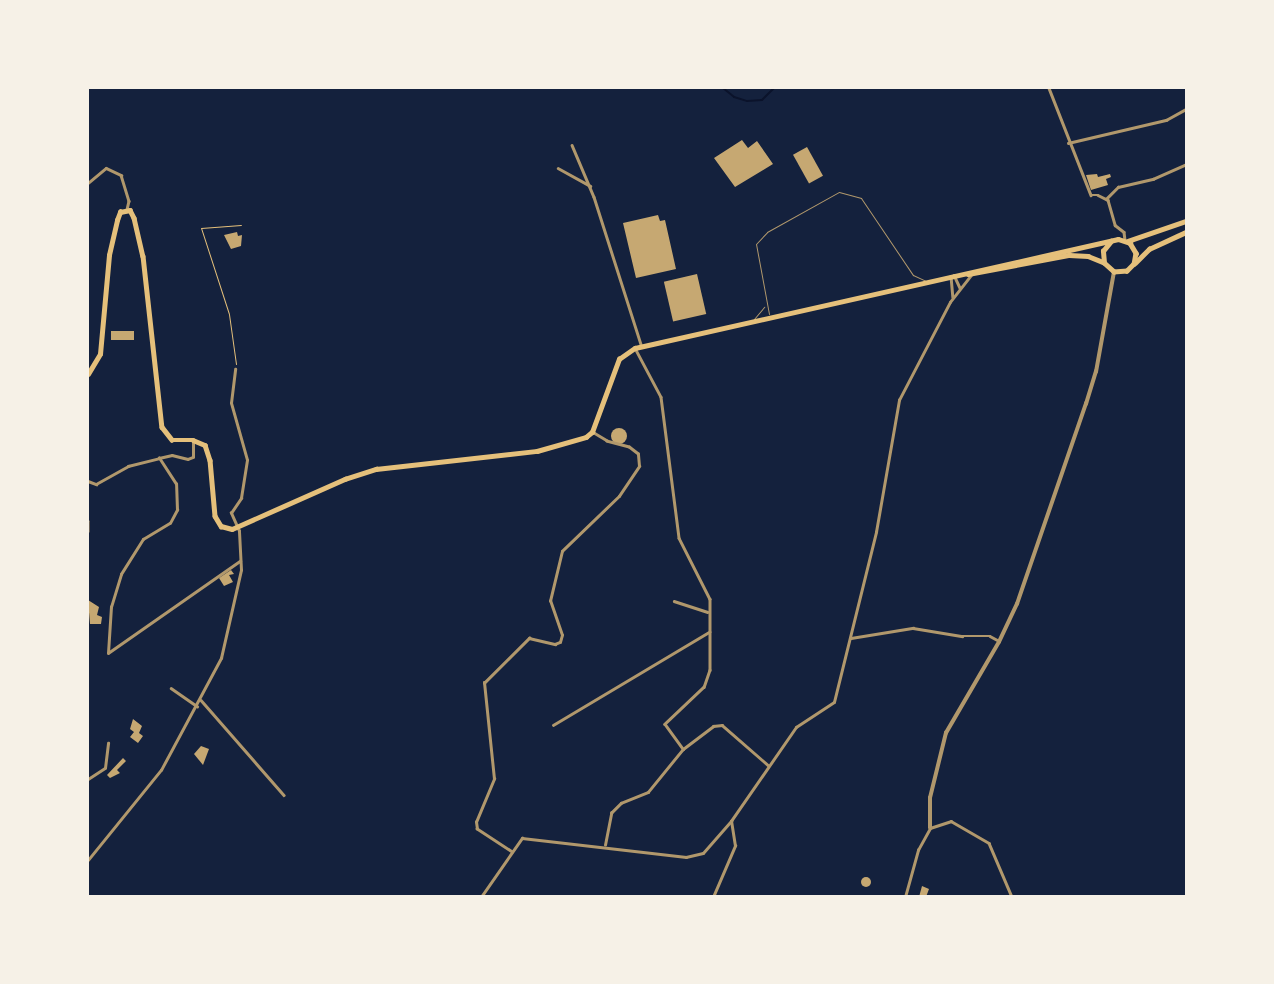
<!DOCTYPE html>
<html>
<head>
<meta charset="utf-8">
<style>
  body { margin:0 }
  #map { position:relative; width:1274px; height:984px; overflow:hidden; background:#14213d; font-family:"DejaVu Sans",sans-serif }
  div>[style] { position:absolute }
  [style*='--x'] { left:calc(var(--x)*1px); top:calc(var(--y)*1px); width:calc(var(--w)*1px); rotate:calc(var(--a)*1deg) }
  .stream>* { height:2px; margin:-1px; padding:0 1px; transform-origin:1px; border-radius:1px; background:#0b132b }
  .building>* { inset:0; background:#c6a872; transform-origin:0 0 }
  .round { border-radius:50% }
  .path>* { height:1px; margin:-0.5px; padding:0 0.5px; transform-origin:0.5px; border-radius:0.5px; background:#e5c07b }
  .service>* { height:1px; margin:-0.5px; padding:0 0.5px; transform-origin:0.5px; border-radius:0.5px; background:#b1986c }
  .minor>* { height:2.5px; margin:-1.25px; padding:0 1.25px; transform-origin:1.25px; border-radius:1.25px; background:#b1986c }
  .tertiary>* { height:3.5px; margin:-1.75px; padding:0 1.75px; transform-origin:1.75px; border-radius:1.75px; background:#b1986c }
  .primary>* { height:4.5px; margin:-2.25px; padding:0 2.25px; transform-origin:2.25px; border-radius:2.25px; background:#e5c07b }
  span { translate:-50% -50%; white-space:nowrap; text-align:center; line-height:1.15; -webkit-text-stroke:5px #f6f1e7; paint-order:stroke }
  .frame { position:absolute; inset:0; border:89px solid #f6f1e7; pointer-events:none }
</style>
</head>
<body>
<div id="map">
  <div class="stream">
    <i style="--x:723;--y:88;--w:14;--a:39"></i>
    <i style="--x:734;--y:97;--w:14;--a:17"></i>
    <i style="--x:747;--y:101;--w:15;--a:-4"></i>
    <i style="--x:762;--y:100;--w:17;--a:-45"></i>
  </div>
  <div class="building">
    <i style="clip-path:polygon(742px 140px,748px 148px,757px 141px,773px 164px,735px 187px,714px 158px)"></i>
    <i style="left:807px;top:147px;width:33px;height:16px;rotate:61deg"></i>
    <i style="clip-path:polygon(1097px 174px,1098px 177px,1110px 174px,1111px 177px,1106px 179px,1108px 185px,1091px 190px,1086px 175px)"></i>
    <i style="clip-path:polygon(658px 215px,660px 221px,665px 220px,676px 269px,636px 278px,623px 223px)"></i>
    <i style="clip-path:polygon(237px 232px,238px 236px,242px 235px,241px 246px,231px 249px,224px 235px)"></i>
    <i style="left:697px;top:274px;width:41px;height:34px;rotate:77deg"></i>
    <i style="left:111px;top:331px;width:23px;height:9px"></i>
    <i class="round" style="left:611px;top:428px;width:16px;height:16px"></i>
    <i style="clip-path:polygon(231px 570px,234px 574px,229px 575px,233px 582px,224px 586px,219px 578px)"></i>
    <i style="clip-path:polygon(88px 600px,99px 607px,97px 615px,102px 617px,101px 624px,90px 624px)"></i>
    <i style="clip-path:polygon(133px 719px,142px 726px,139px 733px,143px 736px,138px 743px,130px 737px,134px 732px,130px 729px)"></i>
    <i style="clip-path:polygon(201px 746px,209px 749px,203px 765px,194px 754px)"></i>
    <i style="clip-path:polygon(123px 758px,126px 761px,117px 770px,120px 773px,110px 778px,107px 775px)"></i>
    <i class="round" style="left:861px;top:877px;width:10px;height:10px"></i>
    <i style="clip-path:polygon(922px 886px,929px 889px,926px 897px,919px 897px)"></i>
  </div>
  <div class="path">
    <i style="--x:236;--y:364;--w:50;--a:-98"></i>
    <i style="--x:229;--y:314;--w:90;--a:-108"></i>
    <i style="--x:201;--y:228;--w:40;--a:-4.3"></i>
  </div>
  <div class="service">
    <i style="--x:769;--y:314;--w:71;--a:-100.5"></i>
    <i style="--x:756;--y:244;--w:16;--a:-47"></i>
    <i style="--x:767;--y:232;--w:82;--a:-29.1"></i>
    <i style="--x:839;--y:192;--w:23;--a:15"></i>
    <i style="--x:861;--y:198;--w:93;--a:56"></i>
    <i style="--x:913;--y:275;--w:14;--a:25"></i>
    <i style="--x:754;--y:319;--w:16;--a:-50"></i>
  </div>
  <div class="minor">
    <i style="--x:1049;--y:88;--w:115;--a:68.6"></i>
    <i style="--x:1091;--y:195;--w:7;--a:0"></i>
    <i style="--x:1098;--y:195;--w:11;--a:27"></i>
    <i style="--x:1108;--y:200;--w:26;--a:74"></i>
    <i style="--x:1115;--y:225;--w:11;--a:38"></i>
    <i style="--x:1124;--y:232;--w:8;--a:83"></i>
    <i style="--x:1068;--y:143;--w:101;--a:-13.2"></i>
    <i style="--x:1166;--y:120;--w:23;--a:-29"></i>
    <i style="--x:572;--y:145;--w:56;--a:67.1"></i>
    <i style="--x:594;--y:197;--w:157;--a:72.3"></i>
    <i style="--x:558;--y:168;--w:37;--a:29"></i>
    <i style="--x:88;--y:183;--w:23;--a:-40"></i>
    <i style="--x:106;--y:168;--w:17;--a:25"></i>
    <i style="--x:121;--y:175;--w:27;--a:73"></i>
    <i style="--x:129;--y:201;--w:9;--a:103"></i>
    <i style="--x:1106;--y:199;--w:17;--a:-45"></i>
    <i style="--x:1118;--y:187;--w:36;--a:-13"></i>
    <i style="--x:1153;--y:179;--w:36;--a:-24"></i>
    <i style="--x:954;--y:275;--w:14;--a:65"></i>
    <i style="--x:951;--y:276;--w:21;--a:85"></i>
    <i style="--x:635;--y:348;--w:55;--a:62"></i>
    <i style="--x:661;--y:397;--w:142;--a:82.7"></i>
    <i style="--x:679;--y:538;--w:68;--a:63.1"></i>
    <i style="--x:710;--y:599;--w:71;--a:90"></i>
    <i style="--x:710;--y:670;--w:18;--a:109"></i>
    <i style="--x:704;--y:687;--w:54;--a:136.5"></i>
    <i style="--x:665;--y:724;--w:31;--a:54"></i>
    <i style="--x:88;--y:481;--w:9;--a:21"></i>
    <i style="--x:96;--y:484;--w:37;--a:-29"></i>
    <i style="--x:128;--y:466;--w:32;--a:-14"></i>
    <i style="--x:159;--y:458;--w:13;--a:-13"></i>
    <i style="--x:172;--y:455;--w:16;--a:14"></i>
    <i style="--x:188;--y:459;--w:5;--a:-22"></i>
    <i style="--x:193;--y:457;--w:17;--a:-90"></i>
    <i style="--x:88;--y:521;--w:10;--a:90"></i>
    <i style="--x:674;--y:601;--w:35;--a:18"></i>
    <i style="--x:851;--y:638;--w:63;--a:-9.2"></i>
    <i style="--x:913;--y:628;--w:50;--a:9.3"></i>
    <i style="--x:962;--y:636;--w:28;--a:0"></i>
    <i style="--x:990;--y:636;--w:10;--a:29"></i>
    <i style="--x:108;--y:653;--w:46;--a:-86.3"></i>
    <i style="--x:111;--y:607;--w:34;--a:-73"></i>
    <i style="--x:121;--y:574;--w:41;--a:-57.8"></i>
    <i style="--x:143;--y:539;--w:31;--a:-31"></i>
    <i style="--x:170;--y:523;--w:15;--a:-62"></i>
    <i style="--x:177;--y:510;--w:26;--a:-92"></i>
    <i style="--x:176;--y:484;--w:31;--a:-123"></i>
    <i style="--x:108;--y:653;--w:161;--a:-34.9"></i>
    <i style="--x:171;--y:688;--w:32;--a:35"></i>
    <i style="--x:201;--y:700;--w:126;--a:48.9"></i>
    <i style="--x:553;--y:725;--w:182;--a:-30.8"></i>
    <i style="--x:88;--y:779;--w:20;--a:-33"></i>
    <i style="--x:105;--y:768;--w:25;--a:-83"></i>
    <i style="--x:605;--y:845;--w:33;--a:-79"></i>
    <i style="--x:611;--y:813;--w:14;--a:-45"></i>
    <i style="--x:621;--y:803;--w:29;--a:-22"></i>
    <i style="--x:648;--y:792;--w:55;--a:-50.9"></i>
    <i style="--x:683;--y:749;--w:38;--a:-37"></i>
    <i style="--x:713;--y:726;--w:9;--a:-6"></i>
    <i style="--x:722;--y:725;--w:61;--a:41"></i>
    <i style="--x:512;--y:852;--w:42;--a:-146.7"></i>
    <i style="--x:477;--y:829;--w:7;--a:-98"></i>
    <i style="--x:476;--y:822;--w:47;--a:-67.3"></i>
    <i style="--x:494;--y:779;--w:97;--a:-95.9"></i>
    <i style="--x:484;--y:683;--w:64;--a:-45"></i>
    <i style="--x:529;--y:638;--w:27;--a:13"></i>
    <i style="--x:555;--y:644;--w:5;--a:-22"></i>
    <i style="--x:560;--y:642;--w:7;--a:-74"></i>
    <i style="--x:562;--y:635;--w:36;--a:-109"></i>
    <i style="--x:550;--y:601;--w:51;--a:-76.5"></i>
    <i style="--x:562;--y:551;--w:79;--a:-44"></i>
    <i style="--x:619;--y:496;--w:36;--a:-56"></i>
    <i style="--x:639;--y:466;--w:12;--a:-95"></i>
    <i style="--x:638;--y:454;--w:11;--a:-142"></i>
    <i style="--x:629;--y:447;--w:23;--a:-165"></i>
    <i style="--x:607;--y:441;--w:17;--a:-149"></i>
    <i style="--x:88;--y:860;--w:116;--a:-51"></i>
    <i style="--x:161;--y:770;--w:127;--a:-61.8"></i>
    <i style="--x:221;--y:658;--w:90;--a:-77.2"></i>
    <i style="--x:241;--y:570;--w:39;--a:-93"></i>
    <i style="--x:239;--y:531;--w:20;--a:-114"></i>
    <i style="--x:231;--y:513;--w:18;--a:-56"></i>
    <i style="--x:241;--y:498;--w:38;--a:-81"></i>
    <i style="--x:247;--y:460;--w:59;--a:-105.7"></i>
    <i style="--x:231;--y:403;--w:34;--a:-83"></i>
    <i style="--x:481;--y:897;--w:72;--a:-55.2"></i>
    <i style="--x:522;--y:838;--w:165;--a:6.6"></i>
    <i style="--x:686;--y:857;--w:17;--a:-13"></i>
    <i style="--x:703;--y:853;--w:43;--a:-48.8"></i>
    <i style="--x:731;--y:821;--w:114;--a:-55.3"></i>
    <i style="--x:796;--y:727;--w:45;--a:-33.3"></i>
    <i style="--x:834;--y:702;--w:175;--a:-76.1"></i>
    <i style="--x:876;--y:532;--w:134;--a:-80.1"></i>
    <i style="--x:899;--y:400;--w:110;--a:-62.5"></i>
    <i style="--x:950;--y:302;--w:36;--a:-52"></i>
    <i style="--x:713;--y:897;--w:56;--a:-66.7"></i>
    <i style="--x:735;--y:846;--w:25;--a:-99"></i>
    <i style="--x:905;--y:897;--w:49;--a:-74.5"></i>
    <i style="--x:918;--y:850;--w:25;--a:-61"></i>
    <i style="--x:930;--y:828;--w:22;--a:-18"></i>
    <i style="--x:951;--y:821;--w:44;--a:30.1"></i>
    <i style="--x:989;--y:843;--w:59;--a:66.9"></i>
  </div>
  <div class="tertiary">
    <i style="--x:930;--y:828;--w:30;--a:-90"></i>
    <i style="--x:930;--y:798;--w:67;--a:-76.2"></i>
    <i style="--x:946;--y:733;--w:105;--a:-59.8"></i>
    <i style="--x:999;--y:642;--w:42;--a:-64.7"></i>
    <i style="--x:1017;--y:604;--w:212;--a:-71"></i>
    <i style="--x:1086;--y:404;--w:34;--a:-73"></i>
    <i style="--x:1096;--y:372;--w:102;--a:-79.8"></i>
  </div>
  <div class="primary">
    <i style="--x:1128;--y:241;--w:61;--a:-19"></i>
    <i style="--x:1135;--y:263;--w:20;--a:-45"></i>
    <i style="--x:1149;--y:249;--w:41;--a:-24.7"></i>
    <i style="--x:968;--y:274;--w:103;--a:-10.7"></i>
    <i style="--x:1069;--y:255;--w:19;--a:3"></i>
    <i style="--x:1088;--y:256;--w:16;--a:22"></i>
    <i style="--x:88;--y:374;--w:23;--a:-59"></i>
    <i style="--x:100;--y:354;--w:99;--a:-84.8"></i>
    <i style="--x:109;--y:255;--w:36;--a:-77"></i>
    <i style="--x:117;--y:220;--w:9;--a:-69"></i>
    <i style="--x:120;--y:212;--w:10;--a:-11"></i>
    <i style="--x:130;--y:210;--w:9;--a:63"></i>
    <i style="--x:134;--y:218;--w:39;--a:77"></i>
    <i style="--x:143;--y:256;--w:172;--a:83.7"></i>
    <i style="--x:162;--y:427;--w:16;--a:52"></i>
    <i style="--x:172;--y:440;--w:21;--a:0"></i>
    <i style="--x:193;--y:440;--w:13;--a:23"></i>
    <i style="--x:205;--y:445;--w:16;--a:72"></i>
    <i style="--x:210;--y:460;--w:56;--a:84.9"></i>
    <i style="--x:215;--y:516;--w:12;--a:59"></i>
    <i style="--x:221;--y:526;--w:11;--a:15"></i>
    <i style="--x:232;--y:529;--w:124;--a:-23.9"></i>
    <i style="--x:345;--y:479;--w:33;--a:-18"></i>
    <i style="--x:376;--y:469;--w:162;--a:-6.4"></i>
    <i style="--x:537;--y:451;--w:51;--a:-15.9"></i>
    <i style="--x:586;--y:437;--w:8;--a:-40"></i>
    <i style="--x:592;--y:432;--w:78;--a:-69.7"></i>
    <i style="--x:619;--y:359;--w:19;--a:-35"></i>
    <i style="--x:635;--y:348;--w:495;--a:-12.7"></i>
    <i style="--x:1118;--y:239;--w:13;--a:18"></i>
    <i style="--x:1130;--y:243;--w:12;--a:59"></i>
    <i style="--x:1136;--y:253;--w:11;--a:100"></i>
    <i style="--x:1134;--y:264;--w:10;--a:135"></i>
    <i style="--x:1127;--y:271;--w:13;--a:176"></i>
    <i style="--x:1114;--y:272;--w:13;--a:-138"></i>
    <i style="--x:1104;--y:263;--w:12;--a:-95"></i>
    <i style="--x:1103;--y:251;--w:13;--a:-51"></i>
  </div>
  <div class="frame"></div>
</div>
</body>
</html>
